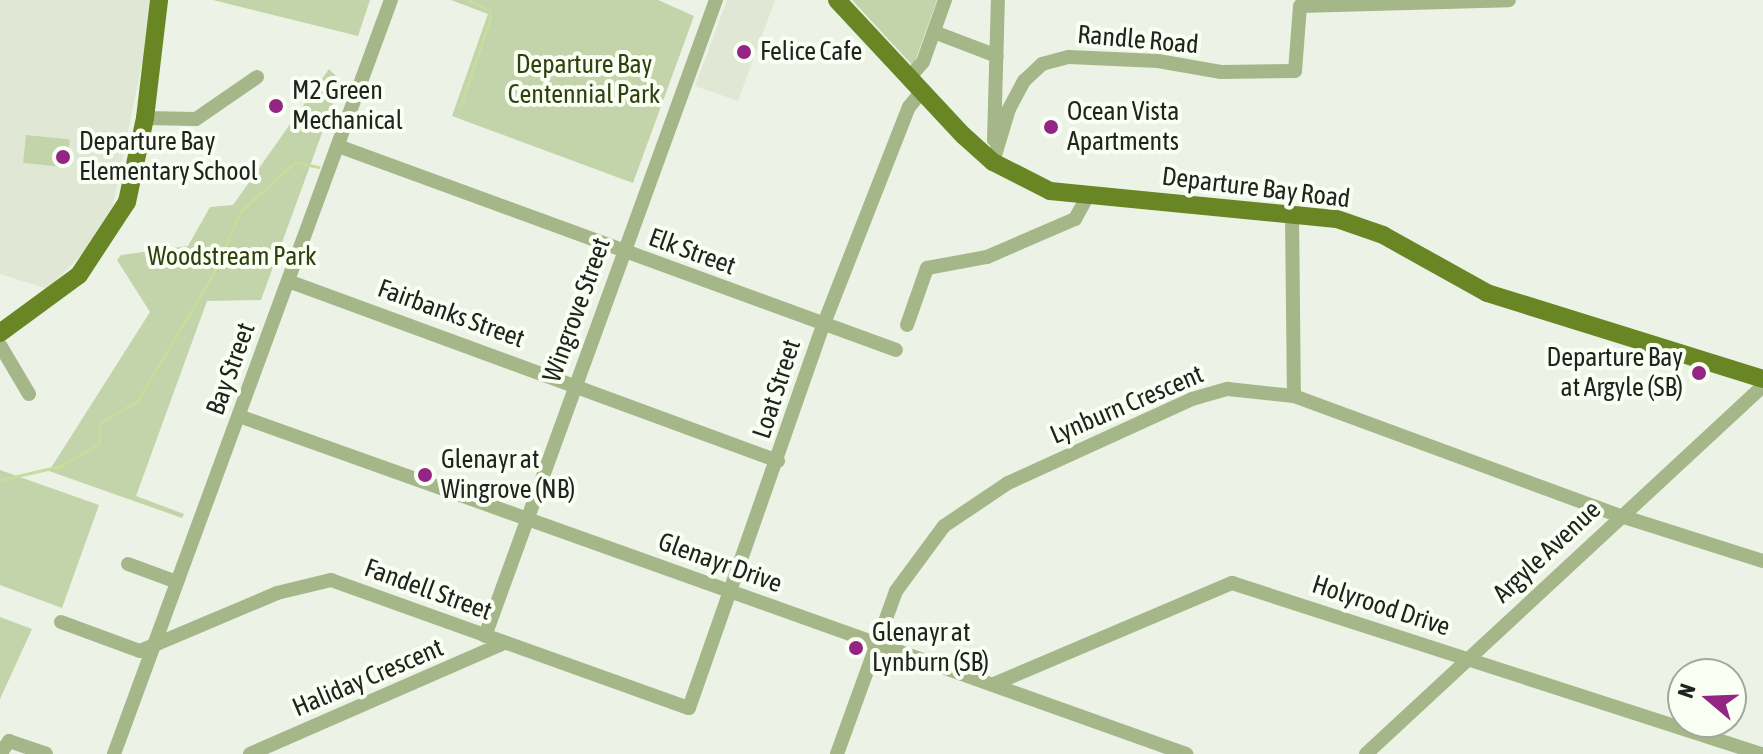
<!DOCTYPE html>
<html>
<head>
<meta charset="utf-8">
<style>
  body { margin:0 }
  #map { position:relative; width:1763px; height:754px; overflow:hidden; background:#edf2e6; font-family:"Asap Condensed",sans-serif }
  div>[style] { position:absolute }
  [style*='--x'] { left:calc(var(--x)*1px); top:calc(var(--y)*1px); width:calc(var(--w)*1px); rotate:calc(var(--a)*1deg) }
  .built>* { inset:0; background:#e0e8d5 }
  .green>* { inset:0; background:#c3d3aa; transform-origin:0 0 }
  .stream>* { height:3px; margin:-1.5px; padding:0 1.5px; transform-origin:1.5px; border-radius:1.5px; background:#c5dd9d }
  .minor>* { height:14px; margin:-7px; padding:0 7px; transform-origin:7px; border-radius:7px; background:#a5b788 }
  .major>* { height:18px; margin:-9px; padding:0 9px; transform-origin:9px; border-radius:9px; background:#688624 }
  .dots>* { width:22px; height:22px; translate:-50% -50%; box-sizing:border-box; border:4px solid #fafff3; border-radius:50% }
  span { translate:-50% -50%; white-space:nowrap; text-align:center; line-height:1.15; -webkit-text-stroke:8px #fafff3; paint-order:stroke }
  .street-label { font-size:26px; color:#21231f }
  .poi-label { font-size:26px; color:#21231f }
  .left { translate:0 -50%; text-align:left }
  .right { translate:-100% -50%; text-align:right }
  .park-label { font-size:26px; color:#314011 }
  .north { position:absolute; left:1667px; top:658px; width:80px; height:80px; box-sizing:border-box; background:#fafff3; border:2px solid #a3a79e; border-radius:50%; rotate:289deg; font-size:22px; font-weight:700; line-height:32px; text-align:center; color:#21231f }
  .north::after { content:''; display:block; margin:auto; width:28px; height:36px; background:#952584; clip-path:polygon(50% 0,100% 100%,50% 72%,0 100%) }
</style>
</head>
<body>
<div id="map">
  <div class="built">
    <i style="clip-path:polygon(0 0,155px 0,113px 205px,84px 252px,48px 289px,0 274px)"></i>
    <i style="clip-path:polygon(727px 0,775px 0,738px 101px,695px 86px)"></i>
  </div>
  <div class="green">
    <i style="clip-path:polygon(213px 0,370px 0,358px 36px)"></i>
    <i style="clip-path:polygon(451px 0,658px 0,694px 16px,633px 183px,452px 116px,488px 14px)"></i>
    <i style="clip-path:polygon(852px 0,937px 0,913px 67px,913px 66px)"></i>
    <i style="clip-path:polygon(329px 69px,341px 81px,261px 300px,207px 301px,136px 496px,184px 514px,182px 518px,49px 471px,150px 312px,117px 260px,121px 255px,188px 246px,210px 207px,233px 205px)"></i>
    <i style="left:26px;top:135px;width:44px;height:28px;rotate:6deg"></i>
    <i style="clip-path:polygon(0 470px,99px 505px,62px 608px,0 585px)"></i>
    <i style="clip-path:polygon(0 617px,32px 629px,0 699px)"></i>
  </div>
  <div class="stream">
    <i style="--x:460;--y:107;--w:93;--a:-71.2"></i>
    <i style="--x:490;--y:19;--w:8;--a:-90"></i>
    <i style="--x:490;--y:11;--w:24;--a:-152"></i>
    <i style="--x:0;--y:480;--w:62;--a:-13.1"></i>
    <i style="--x:60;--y:466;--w:45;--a:-29.4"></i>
    <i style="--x:99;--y:444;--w:21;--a:-87"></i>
    <i style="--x:100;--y:423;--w:43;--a:-30.7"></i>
    <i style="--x:137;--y:401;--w:144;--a:-59"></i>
    <i style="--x:211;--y:278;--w:73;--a:-65.9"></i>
    <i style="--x:241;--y:211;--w:73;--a:-42.2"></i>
    <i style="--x:295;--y:162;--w:24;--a:12"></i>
  </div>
  <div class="minor">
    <i style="--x:934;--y:32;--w:67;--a:20.9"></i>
    <i style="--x:909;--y:78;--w:21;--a:-49"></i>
    <i style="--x:923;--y:62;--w:66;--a:-70.5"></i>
    <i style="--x:145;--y:118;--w:51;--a:1.1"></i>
    <i style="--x:196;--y:119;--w:74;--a:-34.5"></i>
    <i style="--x:994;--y:140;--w:140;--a:-88.4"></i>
    <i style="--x:338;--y:146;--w:594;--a:20.08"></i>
    <i style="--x:993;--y:162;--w:55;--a:-73.2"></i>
    <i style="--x:1009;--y:109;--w:32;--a:-62"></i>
    <i style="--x:1024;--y:81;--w:25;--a:-43"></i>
    <i style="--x:1042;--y:64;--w:28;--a:-15"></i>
    <i style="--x:1069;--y:57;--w:89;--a:2.6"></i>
    <i style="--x:1158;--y:61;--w:64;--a:9.9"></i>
    <i style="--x:1221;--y:72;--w:74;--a:-0.8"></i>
    <i style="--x:1295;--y:71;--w:65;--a:-85.6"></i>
    <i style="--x:1300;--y:6;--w:209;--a:-1.6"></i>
    <i style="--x:1292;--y:213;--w:183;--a:89.4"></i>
    <i style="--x:288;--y:281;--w:522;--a:20.17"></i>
    <i style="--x:907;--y:325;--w:60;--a:-70.7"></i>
    <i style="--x:927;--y:268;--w:61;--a:-10.4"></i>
    <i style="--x:987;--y:257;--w:96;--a:-23.4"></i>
    <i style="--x:1075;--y:219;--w:23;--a:-61"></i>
    <i style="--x:0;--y:345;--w:57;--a:59.4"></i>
    <i style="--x:239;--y:416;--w:1006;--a:19.64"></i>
    <i style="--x:128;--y:564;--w:52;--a:20.2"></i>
    <i style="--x:61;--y:622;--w:84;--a:20.2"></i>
    <i style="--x:140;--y:651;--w:149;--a:-22.9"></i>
    <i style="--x:277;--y:593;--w:56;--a:-13.5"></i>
    <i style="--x:331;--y:580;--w:380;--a:19.7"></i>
    <i style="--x:689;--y:708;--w:405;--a:-70.7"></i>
    <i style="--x:823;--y:326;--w:235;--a:-68.6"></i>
    <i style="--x:909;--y:107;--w:19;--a:-51"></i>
    <i style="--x:485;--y:636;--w:677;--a:-70.04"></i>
    <i style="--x:994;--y:684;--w:259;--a:-23"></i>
    <i style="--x:1232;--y:583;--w:556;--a:17.91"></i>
    <i style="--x:0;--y:754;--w:16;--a:-55"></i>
    <i style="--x:9;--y:741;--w:39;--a:19"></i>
    <i style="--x:114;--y:754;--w:803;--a:-69.83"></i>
    <i style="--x:250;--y:754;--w:277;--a:-23.6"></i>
    <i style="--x:837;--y:754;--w:173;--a:-70.1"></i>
    <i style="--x:896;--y:591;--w:81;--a:-53.6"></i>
    <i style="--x:944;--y:526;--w:77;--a:-33.9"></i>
    <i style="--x:1008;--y:483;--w:202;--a:-24.5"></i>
    <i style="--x:1192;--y:399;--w:37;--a:-16"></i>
    <i style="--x:1228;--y:389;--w:66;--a:6.1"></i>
    <i style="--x:1294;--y:396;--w:348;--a:20.2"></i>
    <i style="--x:1621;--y:516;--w:149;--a:17.6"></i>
    <i style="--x:1366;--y:754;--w:541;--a:-42.83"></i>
  </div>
  <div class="major">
    <i style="--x:837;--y:0;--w:186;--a:47"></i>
    <i style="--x:964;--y:136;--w:39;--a:42"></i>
    <i style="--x:993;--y:162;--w:64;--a:27"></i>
    <i style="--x:1050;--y:191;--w:288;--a:5.6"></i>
    <i style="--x:1337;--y:219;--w:49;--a:19.2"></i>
    <i style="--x:1383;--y:235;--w:119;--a:29.1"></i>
    <i style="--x:1487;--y:293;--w:289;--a:17.3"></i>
    <i style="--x:0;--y:333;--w:98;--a:-36.3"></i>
    <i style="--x:79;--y:275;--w:87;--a:-56.7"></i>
    <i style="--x:127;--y:202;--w:86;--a:-77.9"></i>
    <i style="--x:145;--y:118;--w:119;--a:-83.2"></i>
  </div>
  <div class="dots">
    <i style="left:744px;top:52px;background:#952584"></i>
    <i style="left:276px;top:106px;background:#952584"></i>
    <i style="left:1051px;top:127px;background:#952584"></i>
    <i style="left:63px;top:157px;background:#952584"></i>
    <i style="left:1699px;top:373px;background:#952584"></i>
    <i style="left:425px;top:475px;background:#952584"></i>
    <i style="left:856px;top:648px;background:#952584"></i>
  </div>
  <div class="street-label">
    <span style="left:1138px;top:40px;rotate:5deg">Randle Road</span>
    <span style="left:1256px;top:188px;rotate:7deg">Departure Bay Road</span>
    <span style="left:692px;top:252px;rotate:20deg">Elk Street</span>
    <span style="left:577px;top:310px;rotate:-70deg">Wingrove Street</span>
    <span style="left:451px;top:314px;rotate:20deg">Fairbanks Street</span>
    <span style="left:231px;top:369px;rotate:-70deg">Bay Street</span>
    <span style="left:777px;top:389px;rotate:-72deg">Loat Street</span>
    <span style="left:1127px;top:405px;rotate:-23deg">Lynburn Crescent</span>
    <span style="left:1547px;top:552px;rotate:-43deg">Argyle Avenue</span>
    <span style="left:720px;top:563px;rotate:20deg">Glenayr Drive</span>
    <span style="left:428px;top:590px;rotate:20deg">Fandell Street</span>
    <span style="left:1381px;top:606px;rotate:18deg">Holyrood Drive</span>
    <span style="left:368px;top:678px;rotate:-23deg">Haliday Crescent</span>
  </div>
  <div class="poi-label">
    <span class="left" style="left:760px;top:52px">Felice Cafe</span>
    <span class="left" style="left:292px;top:106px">M2 Green<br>Mechanical</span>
    <span class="left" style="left:1067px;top:127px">Ocean Vista<br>Apartments</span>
    <span class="left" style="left:79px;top:157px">Departure Bay<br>Elementary School</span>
    <span class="right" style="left:1683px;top:373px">Departure Bay<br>at Argyle (SB)</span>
    <span class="left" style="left:441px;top:475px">Glenayr at<br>Wingrove (NB)</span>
    <span class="left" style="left:872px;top:648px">Glenayr at<br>Lynburn (SB)</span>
  </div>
  <div class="park-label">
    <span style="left:584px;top:80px">Departure Bay<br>Centennial Park</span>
    <span style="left:232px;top:257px">Woodstream Park</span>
  </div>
  <div class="north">N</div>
</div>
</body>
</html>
